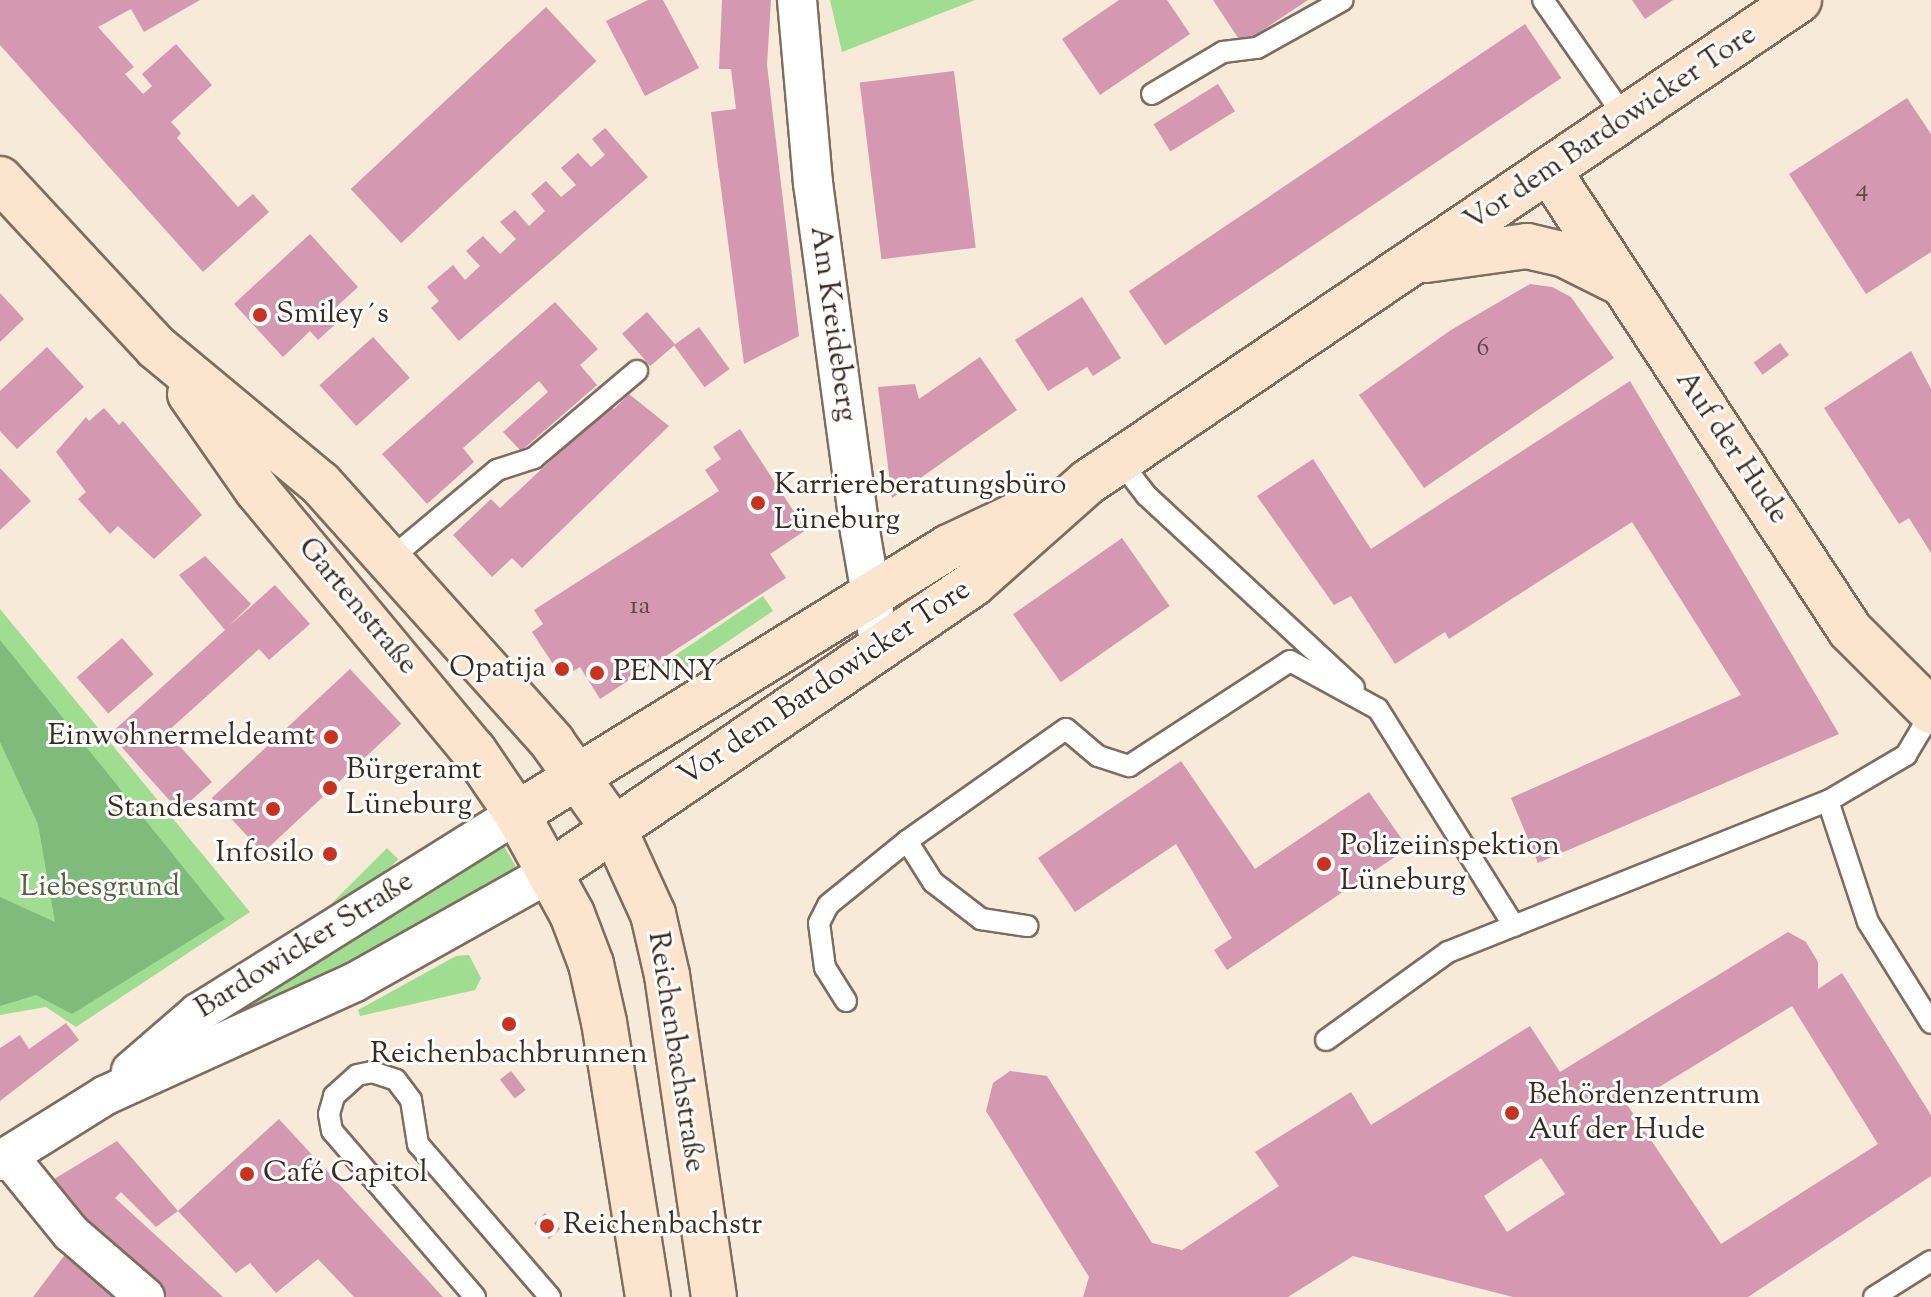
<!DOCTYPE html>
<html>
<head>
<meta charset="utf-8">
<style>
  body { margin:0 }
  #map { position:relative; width:1931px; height:1297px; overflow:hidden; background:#f8ead8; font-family:"Sorts Mill Goudy",serif }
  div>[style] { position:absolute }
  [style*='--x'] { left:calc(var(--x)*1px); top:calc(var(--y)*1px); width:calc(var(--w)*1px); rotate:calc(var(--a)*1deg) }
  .green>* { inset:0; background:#9fdd91; transform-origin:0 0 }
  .forest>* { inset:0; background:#7fbc7b }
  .building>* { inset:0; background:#d598b1; transform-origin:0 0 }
  .roads { filter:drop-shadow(2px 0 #7d6d5f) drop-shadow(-2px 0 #7d6d5f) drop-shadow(0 2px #7d6d5f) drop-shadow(0 -2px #7d6d5f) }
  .lane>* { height:20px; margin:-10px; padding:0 10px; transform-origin:10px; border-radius:10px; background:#fff }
  .street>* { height:38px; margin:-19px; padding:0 19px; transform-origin:19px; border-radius:19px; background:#fff }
  .secondary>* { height:44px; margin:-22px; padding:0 22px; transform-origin:22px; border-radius:22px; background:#fce5cf }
  .dots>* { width:22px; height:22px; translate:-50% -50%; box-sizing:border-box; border:4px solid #fff; border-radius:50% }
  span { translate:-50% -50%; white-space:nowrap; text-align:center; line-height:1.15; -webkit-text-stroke:6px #fff; paint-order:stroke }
  .number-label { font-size:26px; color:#624643 }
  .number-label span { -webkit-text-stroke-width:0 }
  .street-label { font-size:30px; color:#3b2a1e }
  .poi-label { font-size:30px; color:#3b2a1e }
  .left { translate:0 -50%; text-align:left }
  .right { translate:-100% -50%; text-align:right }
  .park-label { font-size:30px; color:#596040 }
</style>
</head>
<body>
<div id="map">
  <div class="green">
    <i style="clip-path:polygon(830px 0,975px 0,842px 52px)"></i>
    <i style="left:763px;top:596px;width:18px;height:122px;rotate:56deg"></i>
    <i style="clip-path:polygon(0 609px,250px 912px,76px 1027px,46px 1007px,0 1015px)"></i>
    <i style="clip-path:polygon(500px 839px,520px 874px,360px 968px,210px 1034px,199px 1020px)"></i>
    <i style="left:387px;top:848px;width:16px;height:270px;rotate:45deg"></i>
    <i style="clip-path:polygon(469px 955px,481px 978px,475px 990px,360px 1016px,358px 1010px,456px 956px)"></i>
  </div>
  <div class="forest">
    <i style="clip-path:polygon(0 640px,225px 919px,72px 1014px,36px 995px,0 1006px,0 897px,55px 922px,38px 824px,0 742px)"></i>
  </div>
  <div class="building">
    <i style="clip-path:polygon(0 0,200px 0,144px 32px,131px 9px,98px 27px,134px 67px,125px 74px,143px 94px,152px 86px,142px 74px,176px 44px,212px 85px,171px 122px,181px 133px,177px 138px,238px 207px,253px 194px,269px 212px,203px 272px,0 45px)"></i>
    <i style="clip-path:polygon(648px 0,663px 0,699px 68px,645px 96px,606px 21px)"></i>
    <i style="clip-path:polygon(722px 0,771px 0,767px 65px,799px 336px,744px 364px,711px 112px,736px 109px,731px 69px,719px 69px)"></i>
    <i style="clip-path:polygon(1119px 0,1167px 0,1190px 34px,1100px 95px,1062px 39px)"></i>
    <i style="clip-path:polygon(1213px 0,1308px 0,1242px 44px)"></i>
    <i style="clip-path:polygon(1632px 0,1673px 0,1645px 19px)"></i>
    <i style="left:546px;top:7px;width:74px;height:267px;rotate:47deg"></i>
    <i style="left:1525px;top:24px;width:65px;height:478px;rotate:56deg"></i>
    <i style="left:954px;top:71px;width:178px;height:95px;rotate:83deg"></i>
    <i style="left:1218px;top:84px;width:32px;height:76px;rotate:58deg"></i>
    <i style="clip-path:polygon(1907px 98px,1931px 134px,1931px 252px,1866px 294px,1789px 174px)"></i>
    <i style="clip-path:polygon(605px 128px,648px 177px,459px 341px,431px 308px,439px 301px,427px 287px,453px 265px,465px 280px,480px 266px,466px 251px,483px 236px,500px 254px,516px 239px,500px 222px,515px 210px,529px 226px,545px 211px,531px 194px,546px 181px,561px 197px,576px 185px,561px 168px,578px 153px,591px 167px,605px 155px,592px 139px)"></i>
    <i style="clip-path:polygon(310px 234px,358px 287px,333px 310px,341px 319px,318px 340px,310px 331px,283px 357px,234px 304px)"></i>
    <i style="clip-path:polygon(1530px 284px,1552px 287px,1571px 297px,1614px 358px,1424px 488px,1359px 395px,1451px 330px)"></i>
    <i style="clip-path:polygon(0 293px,24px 319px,0 342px)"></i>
    <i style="clip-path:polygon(1082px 297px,1121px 358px,1093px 376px,1087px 367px,1048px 391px,1015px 340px)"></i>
    <i style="clip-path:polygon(555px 302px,598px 349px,580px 365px,597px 385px,521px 451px,503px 432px,548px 392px,539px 381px,463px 448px,474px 462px,427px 504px,382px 454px)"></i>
    <i style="left:647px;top:312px;width:43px;height:33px;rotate:49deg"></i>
    <i style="left:699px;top:327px;width:52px;height:31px;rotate:54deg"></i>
    <i style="left:373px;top:337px;width:55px;height:72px;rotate:48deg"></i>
    <i style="left:1780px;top:343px;width:15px;height:33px;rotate:53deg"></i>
    <i style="clip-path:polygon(47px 347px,84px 387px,17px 449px,0 431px,0 391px)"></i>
    <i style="clip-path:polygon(1911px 351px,1931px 389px,1931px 553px,1909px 518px,1899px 524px,1824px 408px)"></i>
    <i style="clip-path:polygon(980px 357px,1017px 410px,892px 498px,878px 387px,915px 384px,919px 399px)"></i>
    <i style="clip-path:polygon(1630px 381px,1839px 734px,1538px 863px,1511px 798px,1741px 695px,1632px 522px,1449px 639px,1445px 632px,1395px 664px,1351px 596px,1334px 605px,1257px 496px,1313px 459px,1371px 549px)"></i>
    <i style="clip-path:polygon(629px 394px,669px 426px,522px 568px,512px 558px,492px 577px,453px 535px,491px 499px,500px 508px,610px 405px,614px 409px)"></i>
    <i style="clip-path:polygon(104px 408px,119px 425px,123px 421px,202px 515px,154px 559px,118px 526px,110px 534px,78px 499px,86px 492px,56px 452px,86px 417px,89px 421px)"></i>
    <i style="clip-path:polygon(740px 429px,806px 530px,770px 554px,786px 578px,600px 699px,580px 667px,562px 678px,532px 632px,543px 624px,534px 610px,719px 491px,705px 470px,721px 459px,713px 447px)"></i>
    <i style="clip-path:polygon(0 468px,31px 501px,0 530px)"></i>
    <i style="left:1122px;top:538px;width:83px;height:133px;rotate:55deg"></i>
    <i style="clip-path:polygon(205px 556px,251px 604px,229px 626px,275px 585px,310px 624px,269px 660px,259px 649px,167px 732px,212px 782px,179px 811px,110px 734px,225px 630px,179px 575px)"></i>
    <i style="left:122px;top:638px;width:48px;height:60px;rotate:49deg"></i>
    <i style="left:350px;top:669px;width:75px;height:189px;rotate:47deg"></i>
    <i style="clip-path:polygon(1181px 761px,1255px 869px,1369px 792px,1408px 848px,1227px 970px,1214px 950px,1232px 938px,1176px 844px,1075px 912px,1038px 858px)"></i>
    <i style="clip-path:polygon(evenodd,1788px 932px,1806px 942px,1818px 962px,1818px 989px,1842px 973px,1931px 1115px,1931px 1176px,1748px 1297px,1513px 1297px,1353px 1256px,1288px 1297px,1083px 1297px,1089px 1277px,986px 1111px,993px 1083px,1010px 1071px,1047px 1076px,1152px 1243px,1182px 1250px,1279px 1186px,1255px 1152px,1351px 1092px,1371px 1125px,1530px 1026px,1560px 1072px,1788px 932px,1792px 1006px,1878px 1144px,1721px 1244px,1628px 1106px,1792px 1006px,1788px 932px,1541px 1158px,1565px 1194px,1507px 1232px,1484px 1196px,1541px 1158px)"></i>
    <i style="clip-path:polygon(66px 1023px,79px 1040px,0 1101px,0 1048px,20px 1035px,29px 1049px)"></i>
    <i style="left:511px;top:1071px;width:24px;height:14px;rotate:52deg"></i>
    <i style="clip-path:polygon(279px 1119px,443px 1297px,354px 1297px,318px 1259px,276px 1293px,250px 1263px,236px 1273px,178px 1211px,156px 1227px,121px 1192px,115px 1198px,223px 1297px,164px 1297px,127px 1270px,41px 1187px,117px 1141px,178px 1211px)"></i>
    <i style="left:545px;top:1213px;width:22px;height:15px;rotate:47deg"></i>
    <i style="clip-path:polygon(67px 1252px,122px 1297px,33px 1297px)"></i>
  </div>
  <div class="roads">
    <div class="lane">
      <i style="--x:1543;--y:0;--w:145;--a:55.1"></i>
      <i style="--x:1152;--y:94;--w:82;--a:-30.6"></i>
      <i style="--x:1223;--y:52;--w:34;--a:-7"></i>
      <i style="--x:1257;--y:48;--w:98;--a:-29.2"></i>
      <i style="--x:1120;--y:461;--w:44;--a:52.4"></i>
      <i style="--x:1147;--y:496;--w:282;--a:42.8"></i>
      <i style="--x:389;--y:560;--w:141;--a:-39.8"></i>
      <i style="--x:497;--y:470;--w:39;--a:-18"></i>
      <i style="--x:534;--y:458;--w:135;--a:-40.2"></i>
      <i style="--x:1828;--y:801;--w:127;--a:71.7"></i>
      <i style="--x:1868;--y:922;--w:119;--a:58"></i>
      <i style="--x:907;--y:841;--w:49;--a:57.6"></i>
      <i style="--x:933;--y:882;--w:61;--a:37.6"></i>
      <i style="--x:981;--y:919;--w:47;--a:8.7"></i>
      <i style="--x:846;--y:1001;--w:39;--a:-122"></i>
      <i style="--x:825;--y:968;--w:45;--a:-97.6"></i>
      <i style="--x:819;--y:923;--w:20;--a:-63"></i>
      <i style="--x:828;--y:905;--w:102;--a:-39"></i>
      <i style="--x:907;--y:841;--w:194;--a:-35.2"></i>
      <i style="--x:1066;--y:729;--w:42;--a:40.2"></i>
      <i style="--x:1098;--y:756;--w:33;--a:18"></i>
      <i style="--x:1129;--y:766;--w:192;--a:-33.1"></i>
      <i style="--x:1290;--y:661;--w:100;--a:28.6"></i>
      <i style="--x:1378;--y:709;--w:256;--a:57.9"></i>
      <i style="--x:1326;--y:1040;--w:150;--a:-35.8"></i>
      <i style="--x:1448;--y:952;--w:409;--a:-21.7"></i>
      <i style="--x:1828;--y:801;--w:91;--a:-30.5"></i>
      <i style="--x:1906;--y:755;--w:49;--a:-59.2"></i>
      <i style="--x:475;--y:1297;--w:219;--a:-130.7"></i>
      <i style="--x:332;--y:1131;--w:17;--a:-100"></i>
      <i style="--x:329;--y:1114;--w:19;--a:-74"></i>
      <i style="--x:334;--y:1096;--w:31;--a:-42"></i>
      <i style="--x:357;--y:1075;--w:15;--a:-11"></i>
      <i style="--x:372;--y:1072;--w:25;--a:18"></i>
      <i style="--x:396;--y:1080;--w:25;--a:53"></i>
      <i style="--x:411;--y:1100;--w:45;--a:81"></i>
      <i style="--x:418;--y:1144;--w:202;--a:49.2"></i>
      <i style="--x:1874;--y:1297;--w:67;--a:-32.3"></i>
    </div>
    <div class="street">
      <i style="--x:797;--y:0;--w:184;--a:85"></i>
      <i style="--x:813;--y:183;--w:351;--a:82.3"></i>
      <i style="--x:860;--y:531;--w:118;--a:80.2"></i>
      <i style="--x:131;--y:1071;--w:89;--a:-40.9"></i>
      <i style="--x:198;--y:1013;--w:376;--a:-32"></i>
      <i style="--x:9;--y:1157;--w:98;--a:50.8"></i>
      <i style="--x:71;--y:1233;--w:98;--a:40.9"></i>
      <i style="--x:0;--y:1161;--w:125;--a:-31.9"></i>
      <i style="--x:106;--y:1095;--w:273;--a:-24.4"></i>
      <i style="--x:355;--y:982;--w:225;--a:-29.3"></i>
    </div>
    <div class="secondary">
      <i style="--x:1549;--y:171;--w:549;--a:56.74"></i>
      <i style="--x:1850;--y:630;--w:115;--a:45"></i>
      <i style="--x:0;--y:179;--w:229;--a:47.1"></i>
      <i style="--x:156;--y:347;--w:213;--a:39.7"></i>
      <i style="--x:320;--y:483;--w:348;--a:48.1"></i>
      <i style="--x:552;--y:742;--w:107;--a:54.5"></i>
      <i style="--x:614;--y:829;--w:94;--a:65.4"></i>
      <i style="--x:653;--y:914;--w:63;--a:77.1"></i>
      <i style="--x:667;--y:975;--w:325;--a:81.7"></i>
      <i style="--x:1426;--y:260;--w:102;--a:-7.9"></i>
      <i style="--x:1527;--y:246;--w:37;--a:13"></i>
      <i style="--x:1563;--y:254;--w:65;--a:26.6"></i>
      <i style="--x:190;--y:394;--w:117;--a:55.1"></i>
      <i style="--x:257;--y:490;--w:339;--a:50.3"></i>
      <i style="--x:474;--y:751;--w:76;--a:55.7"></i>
      <i style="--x:517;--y:814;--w:114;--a:61.2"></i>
      <i style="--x:572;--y:914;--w:53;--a:69.2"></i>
      <i style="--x:591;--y:964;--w:59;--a:77.4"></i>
      <i style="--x:604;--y:1022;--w:278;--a:80.9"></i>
      <i style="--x:517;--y:814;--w:508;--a:-31.72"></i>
      <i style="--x:949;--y:547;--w:103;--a:-25.3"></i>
      <i style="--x:551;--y:872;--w:511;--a:-34.31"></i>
      <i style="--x:973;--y:584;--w:154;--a:-41.6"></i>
      <i style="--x:1088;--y:482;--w:859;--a:-34.13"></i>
    </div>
  </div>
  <div class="dots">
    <i style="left:260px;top:315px;background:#c8321e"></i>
    <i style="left:758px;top:503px;background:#c8321e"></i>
    <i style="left:562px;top:669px;background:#c8321e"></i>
    <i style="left:597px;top:673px;background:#c8321e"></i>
    <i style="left:331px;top:737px;background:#c8321e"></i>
    <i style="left:330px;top:788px;background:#c8321e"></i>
    <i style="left:273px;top:809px;background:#c8321e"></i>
    <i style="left:330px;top:854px;background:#c8321e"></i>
    <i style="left:1324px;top:864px;background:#c8321e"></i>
    <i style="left:509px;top:1024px;background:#c8321e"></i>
    <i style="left:1512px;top:1113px;background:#c8321e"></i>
    <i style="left:247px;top:1174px;background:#c8321e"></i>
    <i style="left:547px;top:1226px;background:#c8321e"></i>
  </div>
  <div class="number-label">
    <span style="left:1862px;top:190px">4</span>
    <span style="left:1483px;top:349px">6</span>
    <span style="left:640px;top:607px">1a</span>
  </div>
  <div class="street-label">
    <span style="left:1611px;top:129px;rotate:-34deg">Vor dem Bardowicker Tore</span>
    <span style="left:832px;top:324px;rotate:82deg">Am Kreideberg</span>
    <span style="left:1731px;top:448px;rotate:56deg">Auf der Hude</span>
    <span style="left:357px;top:607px;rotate:50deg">Gartenstraße</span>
    <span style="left:825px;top:684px;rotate:-34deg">Vor dem Bardowicker Tore</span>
    <span style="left:305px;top:946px;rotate:-32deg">Bardowicker Straße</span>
    <span style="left:675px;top:1052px;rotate:81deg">Reichenbachstraße</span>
  </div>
  <div class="poi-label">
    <span class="left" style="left:276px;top:315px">Smiley´s</span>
    <span class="left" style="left:774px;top:503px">Karriereberatungsbüro<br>Lüneburg</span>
    <span class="right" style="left:546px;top:669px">Opatija</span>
    <span class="left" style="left:613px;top:673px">PENNY</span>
    <span class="right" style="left:315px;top:737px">Einwohnermeldeamt</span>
    <span class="left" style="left:346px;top:788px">Bürgeramt<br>Lüneburg</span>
    <span class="right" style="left:257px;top:809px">Standesamt</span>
    <span class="left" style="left:1340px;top:864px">Polizeiinspektion<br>Lüneburg</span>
    <span class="right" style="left:314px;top:854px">Infosilo</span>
    <span style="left:509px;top:1055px">Reichenbachbrunnen</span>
    <span class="left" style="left:1528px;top:1113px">Behördenzentrum<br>Auf der Hude</span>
    <span class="left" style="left:263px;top:1174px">Café Capitol</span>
    <span class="left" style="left:563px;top:1226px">Reichenbachstr</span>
  </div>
  <div class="park-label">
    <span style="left:100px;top:888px">Liebesgrund</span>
  </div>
</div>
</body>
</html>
